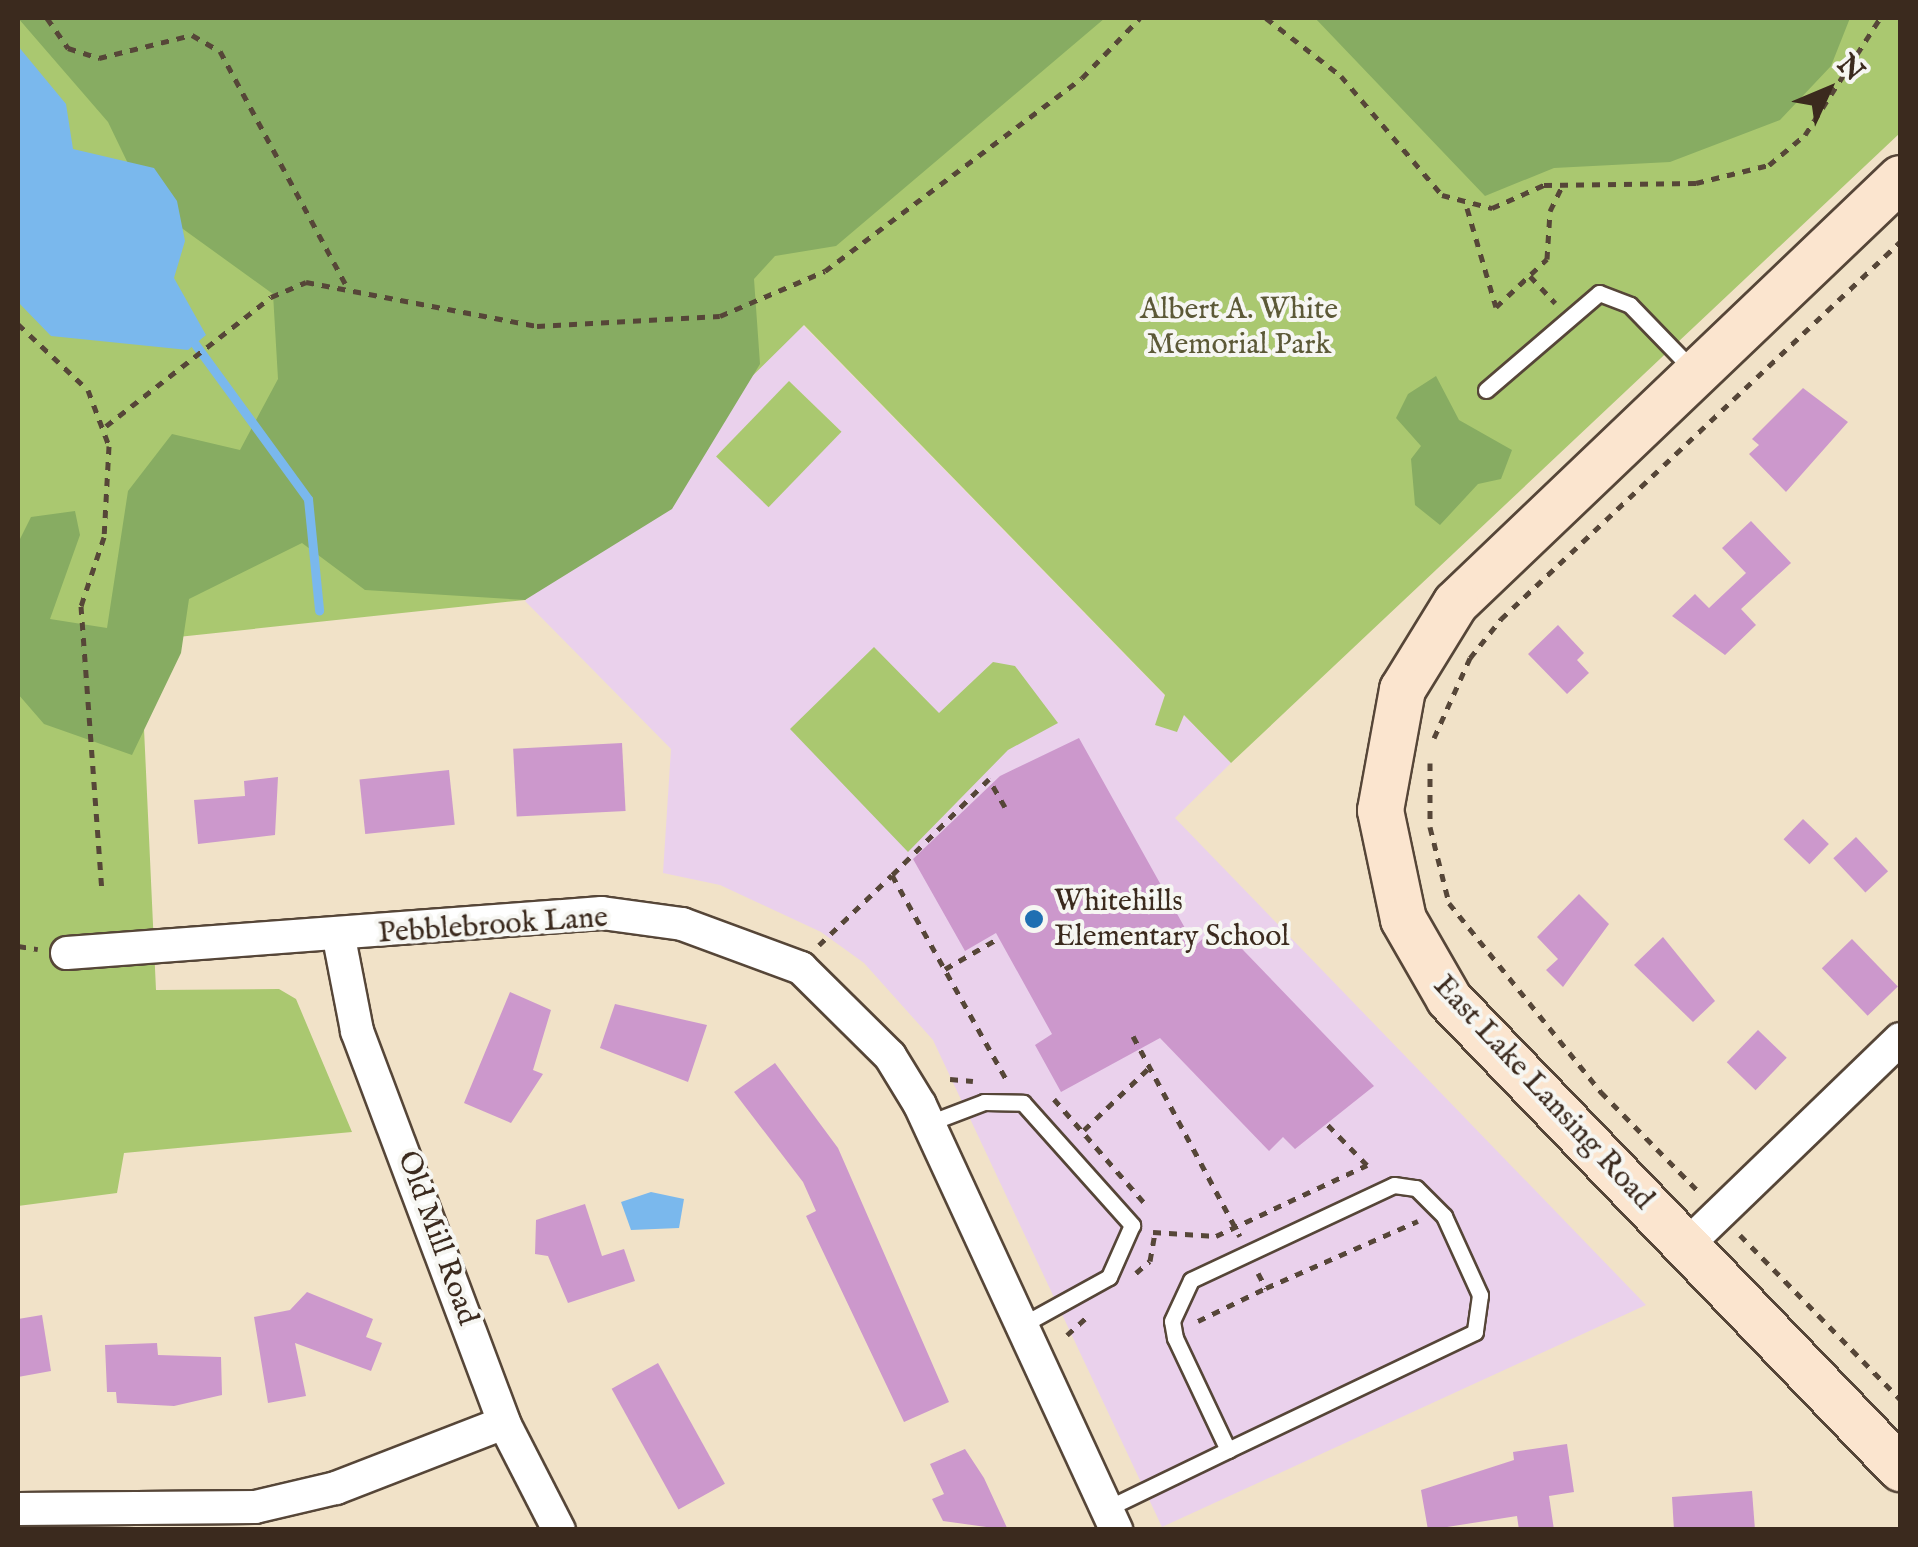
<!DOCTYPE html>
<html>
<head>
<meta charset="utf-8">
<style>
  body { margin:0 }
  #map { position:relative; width:1918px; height:1547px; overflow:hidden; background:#f1e2c8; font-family:"IM FELL English",serif }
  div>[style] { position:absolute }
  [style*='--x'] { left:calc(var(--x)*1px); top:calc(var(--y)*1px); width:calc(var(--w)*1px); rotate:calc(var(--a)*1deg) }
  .built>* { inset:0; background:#ead1ec }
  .green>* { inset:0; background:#aac870; transform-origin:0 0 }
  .forest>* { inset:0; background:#87ac62 }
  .water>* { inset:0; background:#7ab8ed }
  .stream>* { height:9px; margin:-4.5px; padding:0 4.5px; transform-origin:4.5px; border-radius:4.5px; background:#7ab8ed }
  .building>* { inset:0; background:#cc98cc; transform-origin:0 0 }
  .path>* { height:5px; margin-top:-2.5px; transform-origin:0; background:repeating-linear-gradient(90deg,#564638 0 8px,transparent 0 16px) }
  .roads { filter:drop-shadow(2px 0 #564638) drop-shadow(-2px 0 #564638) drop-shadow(0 2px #564638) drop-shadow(0 -2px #564638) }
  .service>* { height:15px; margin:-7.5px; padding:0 7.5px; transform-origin:7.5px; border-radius:7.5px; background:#fff }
  .minor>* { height:32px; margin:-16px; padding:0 16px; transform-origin:16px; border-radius:16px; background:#fff }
  .secondary>* { height:45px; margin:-22.5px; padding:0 22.5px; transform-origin:22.5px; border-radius:22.5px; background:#fbe5cf }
  .dots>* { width:28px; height:28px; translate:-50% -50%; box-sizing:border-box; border:5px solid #f6f6f2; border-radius:50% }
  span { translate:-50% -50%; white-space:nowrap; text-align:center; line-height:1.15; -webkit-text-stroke:8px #f6f6f2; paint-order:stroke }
  .park-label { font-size:30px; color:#5c5937 }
  .poi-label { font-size:30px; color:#3b2a1e }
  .left { translate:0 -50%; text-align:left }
  .street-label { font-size:30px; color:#3b2a1e }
  .frame { position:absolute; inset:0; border:20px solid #3b2a1e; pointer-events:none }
  .north { position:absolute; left:1778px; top:40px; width:100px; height:100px; -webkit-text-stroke:8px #f6f6f2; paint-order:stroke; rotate:46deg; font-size:28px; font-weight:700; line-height:40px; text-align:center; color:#3b2a1e }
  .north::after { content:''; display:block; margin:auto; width:35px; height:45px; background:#3b2a1e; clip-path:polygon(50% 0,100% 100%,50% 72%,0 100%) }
</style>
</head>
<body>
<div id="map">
  <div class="built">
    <i style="clip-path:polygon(803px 325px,1231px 763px,1175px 818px,1646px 1305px,1162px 1527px,933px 1040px,864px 963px,821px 932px,720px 885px,663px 873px,671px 749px,525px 601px)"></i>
  </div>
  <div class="green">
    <i style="clip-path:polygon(18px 18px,1900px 18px,1900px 133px,1231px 763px,1184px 715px,1177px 732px,1155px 725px,1165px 695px,804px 325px,525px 600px,140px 641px,156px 990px,279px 989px,296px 999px,352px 1132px,124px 1153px,117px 1193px,18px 1206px)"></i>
    <i style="left:789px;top:381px;width:73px;height:105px;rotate:44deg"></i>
    <i style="clip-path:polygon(874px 647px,939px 713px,993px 662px,1015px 666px,1058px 723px,1008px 750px,908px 852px,790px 729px)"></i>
  </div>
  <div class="forest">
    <i style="clip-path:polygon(18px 18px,1105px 18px,836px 246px,775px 256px,754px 279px,760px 364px,672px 509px,525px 600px,365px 590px,302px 543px,189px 599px,181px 653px,132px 755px,44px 724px,18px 694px,18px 543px,31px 517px,75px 511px,80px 535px,50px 619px,107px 628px,128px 491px,172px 434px,240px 450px,278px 379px,273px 294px,147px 203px,108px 122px)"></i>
    <i style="clip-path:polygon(1315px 18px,1850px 18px,1831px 66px,1780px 120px,1670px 162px,1554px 168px,1485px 196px)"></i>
    <i style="clip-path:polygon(1436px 376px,1459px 420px,1512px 450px,1501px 479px,1478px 484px,1440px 525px,1415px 505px,1411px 459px,1421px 446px,1396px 418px,1408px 394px)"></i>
  </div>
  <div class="water">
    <i style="clip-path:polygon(18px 46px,66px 104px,73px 149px,154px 168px,177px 201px,185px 241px,174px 278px,206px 335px,188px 350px,51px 336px,18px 302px)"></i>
    <i style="clip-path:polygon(651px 1192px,684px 1199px,679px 1228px,631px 1230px,621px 1202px)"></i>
  </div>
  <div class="stream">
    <i style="--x:195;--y:344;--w:192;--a:53.9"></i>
    <i style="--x:308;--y:499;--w:112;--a:84.3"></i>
  </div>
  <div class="building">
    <i style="clip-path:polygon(1803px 388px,1848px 422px,1786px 492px,1749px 454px,1759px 445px,1752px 439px)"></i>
    <i style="clip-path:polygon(1751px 521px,1791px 563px,1741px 609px,1756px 625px,1725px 655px,1672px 616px,1695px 594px,1709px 608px,1746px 573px,1722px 548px)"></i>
    <i style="clip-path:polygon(1558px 625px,1584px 653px,1577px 660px,1589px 673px,1567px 694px,1528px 654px)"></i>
    <i style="clip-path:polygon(1079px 738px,1195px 946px,1218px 924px,1374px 1086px,1295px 1149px,1283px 1137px,1269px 1151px,1160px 1038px,1061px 1092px,1035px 1045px,1052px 1034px,996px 933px,965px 951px,913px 859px,1000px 776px)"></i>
    <i style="left:622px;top:743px;width:68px;height:109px;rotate:87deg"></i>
    <i style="left:449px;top:770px;width:55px;height:90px;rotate:84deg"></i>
    <i style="clip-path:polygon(278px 777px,275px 835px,198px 844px,194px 800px,245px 796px,244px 781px)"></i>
    <i style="left:1803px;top:819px;width:36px;height:28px;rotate:44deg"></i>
    <i style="left:1856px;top:837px;width:47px;height:31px;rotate:47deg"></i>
    <i style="clip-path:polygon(1579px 894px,1609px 924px,1563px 987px,1546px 970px,1558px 959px,1537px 937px)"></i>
    <i style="clip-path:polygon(1663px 937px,1715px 1001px,1693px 1022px,1634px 965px)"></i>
    <i style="left:1852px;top:939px;width:66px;height:42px;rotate:46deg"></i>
    <i style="clip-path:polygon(510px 992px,551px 1010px,533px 1070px,543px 1074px,511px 1123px,464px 1103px)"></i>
    <i style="clip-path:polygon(615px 1004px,707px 1025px,688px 1082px,600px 1048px)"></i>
    <i style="left:1758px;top:1030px;width:40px;height:45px;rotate:44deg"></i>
    <i style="clip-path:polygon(775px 1063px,838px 1148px,949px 1402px,904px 1422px,806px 1216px,816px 1211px,803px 1182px,734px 1092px)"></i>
    <i style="clip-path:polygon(585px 1204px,602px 1256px,624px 1249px,635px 1281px,568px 1303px,548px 1256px,535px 1254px,536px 1220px)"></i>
    <i style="clip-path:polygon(307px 1292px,373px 1319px,366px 1337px,382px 1343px,371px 1371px,295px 1343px,306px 1396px,268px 1403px,254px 1317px,290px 1310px)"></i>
    <i style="clip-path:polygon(42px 1315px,51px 1371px,18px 1377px,18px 1319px)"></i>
    <i style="clip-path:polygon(157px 1343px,158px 1355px,221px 1357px,222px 1395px,174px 1406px,117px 1403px,116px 1392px,107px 1392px,105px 1345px)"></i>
    <i style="left:658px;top:1363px;width:138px;height:53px;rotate:61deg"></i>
    <i style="clip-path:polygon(1567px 1444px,1574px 1492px,1549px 1496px,1554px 1530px,1519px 1530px,1517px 1516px,1428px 1530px,1421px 1490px,1514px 1460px,1513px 1452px)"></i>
    <i style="clip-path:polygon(965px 1449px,984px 1478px,1008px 1530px,943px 1521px,932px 1499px,944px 1494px,930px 1464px)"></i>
    <i style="clip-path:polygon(1752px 1491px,1755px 1530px,1674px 1530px,1672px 1497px)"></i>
  </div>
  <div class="path">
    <i style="--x:47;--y:18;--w:37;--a:55"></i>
    <i style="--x:68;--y:48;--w:33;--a:18"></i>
    <i style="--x:99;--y:58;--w:96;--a:-13.9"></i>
    <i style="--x:192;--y:35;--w:32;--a:30"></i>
    <i style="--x:220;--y:51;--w:264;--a:61.7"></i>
    <i style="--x:1266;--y:18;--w:95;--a:37.7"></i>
    <i style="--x:1341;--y:76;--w:156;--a:49.7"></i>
    <i style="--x:1442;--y:195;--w:52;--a:14.6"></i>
    <i style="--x:1492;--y:208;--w:57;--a:-23.9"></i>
    <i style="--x:1544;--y:185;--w:152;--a:-0.8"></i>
    <i style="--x:1696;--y:183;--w:75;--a:-13.9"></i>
    <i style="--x:1769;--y:165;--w:47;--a:-39.8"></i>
    <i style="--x:1805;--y:135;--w:139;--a:-57.3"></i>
    <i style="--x:1467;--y:208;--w:103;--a:73.7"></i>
    <i style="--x:1496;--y:307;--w:70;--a:-43.3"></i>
    <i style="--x:1547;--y:259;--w:48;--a:-86.4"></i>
    <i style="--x:1550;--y:211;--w:30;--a:-64"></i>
    <i style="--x:1530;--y:276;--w:37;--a:47"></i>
    <i style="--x:18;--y:324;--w:96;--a:43.3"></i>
    <i style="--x:88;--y:390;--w:60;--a:69.4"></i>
    <i style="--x:109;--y:446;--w:91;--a:93.1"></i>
    <i style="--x:104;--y:537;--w:73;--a:108.4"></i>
    <i style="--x:81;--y:606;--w:286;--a:85.8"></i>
    <i style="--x:106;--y:426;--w:209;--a:-38"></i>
    <i style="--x:271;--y:297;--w:38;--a:-23"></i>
    <i style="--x:306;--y:282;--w:235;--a:10.8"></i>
    <i style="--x:537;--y:326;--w:183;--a:-3.1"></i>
    <i style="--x:720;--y:316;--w:114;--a:-23.2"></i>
    <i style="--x:825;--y:271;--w:321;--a:-36.9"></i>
    <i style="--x:1082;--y:78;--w:83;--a:-46"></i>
    <i style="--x:1434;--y:738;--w:88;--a:-65.8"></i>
    <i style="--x:1470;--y:658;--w:50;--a:-51.5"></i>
    <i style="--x:1501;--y:619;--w:549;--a:-43.38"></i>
    <i style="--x:1430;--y:763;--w:64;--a:90"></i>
    <i style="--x:1430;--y:827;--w:78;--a:76"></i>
    <i style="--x:1449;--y:903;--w:243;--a:51.2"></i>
    <i style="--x:1601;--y:1092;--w:139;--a:45.6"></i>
    <i style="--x:1005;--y:807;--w:32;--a:-120"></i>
    <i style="--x:989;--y:779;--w:136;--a:135.3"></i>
    <i style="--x:892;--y:875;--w:234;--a:60.8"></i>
    <i style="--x:819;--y:945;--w:101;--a:-43.8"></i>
    <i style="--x:18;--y:946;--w:20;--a:9"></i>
    <i style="--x:945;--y:969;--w:62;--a:-29.9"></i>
    <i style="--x:1133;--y:1036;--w:227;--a:61.9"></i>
    <i style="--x:950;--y:1079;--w:23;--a:5"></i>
    <i style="--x:1054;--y:1099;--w:142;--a:49"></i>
    <i style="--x:1084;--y:1130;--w:91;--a:-43.7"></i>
    <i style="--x:1153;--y:1232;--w:63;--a:3.6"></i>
    <i style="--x:1216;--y:1236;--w:167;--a:-25.2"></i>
    <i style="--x:1367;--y:1165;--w:62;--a:-134.3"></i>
    <i style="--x:1740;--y:1235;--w:229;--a:45.7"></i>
    <i style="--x:1136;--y:1273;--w:18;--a:-41"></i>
    <i style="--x:1150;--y:1261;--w:29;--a:-80"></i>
    <i style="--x:1258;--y:1273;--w:17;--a:62"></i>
    <i style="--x:1266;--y:1288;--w:166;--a:-23.8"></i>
    <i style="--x:1198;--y:1321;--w:76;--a:-25.9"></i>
    <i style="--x:1067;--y:1335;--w:27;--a:-42"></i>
  </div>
  <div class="roads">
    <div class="service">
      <i style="--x:1486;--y:390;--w:149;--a:-40.6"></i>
      <i style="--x:1599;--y:293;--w:33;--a:21"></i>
      <i style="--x:1630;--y:305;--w:91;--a:45.9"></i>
      <i style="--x:929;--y:1123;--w:59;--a:-20.9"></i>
      <i style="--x:984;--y:1102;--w:39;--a:1"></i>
      <i style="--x:1023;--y:1103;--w:164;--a:48.2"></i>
      <i style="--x:1132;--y:1225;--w:57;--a:113.9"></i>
      <i style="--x:1109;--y:1277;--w:99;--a:151.1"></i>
      <i style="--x:1394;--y:1185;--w:22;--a:8"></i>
      <i style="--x:1416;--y:1188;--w:40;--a:45"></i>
      <i style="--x:1444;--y:1216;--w:87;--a:65.5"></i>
      <i style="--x:1480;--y:1295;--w:37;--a:98"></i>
      <i style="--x:1475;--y:1332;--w:274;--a:154.5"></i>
      <i style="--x:1228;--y:1450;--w:124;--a:-115.3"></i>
      <i style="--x:1175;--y:1338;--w:17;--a:-100"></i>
      <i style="--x:1172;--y:1321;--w:45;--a:-65.1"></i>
      <i style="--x:1191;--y:1280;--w:224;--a:-25.1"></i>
      <i style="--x:1106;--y:1509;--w:136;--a:-25.8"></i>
    </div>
    <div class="minor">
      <i style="--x:339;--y:938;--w:95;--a:79"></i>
      <i style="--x:357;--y:1031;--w:419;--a:69.4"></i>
      <i style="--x:504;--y:1423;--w:120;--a:62.8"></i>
      <i style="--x:67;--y:953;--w:536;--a:-4.28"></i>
      <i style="--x:602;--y:913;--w:81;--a:7.8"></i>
      <i style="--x:682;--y:924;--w:127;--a:20.3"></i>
      <i style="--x:801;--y:968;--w:125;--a:44.7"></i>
      <i style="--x:890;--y:1056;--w:57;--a:58.5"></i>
      <i style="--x:920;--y:1105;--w:468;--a:65.2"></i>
      <i style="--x:1686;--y:1246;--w:298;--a:-44"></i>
      <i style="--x:18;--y:1509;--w:237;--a:-0.5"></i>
      <i style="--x:255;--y:1507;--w:83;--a:-13.2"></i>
      <i style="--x:336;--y:1488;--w:180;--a:-21.2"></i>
    </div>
    <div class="secondary">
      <i style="--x:1900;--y:178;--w:615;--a:136.32"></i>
      <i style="--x:1455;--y:603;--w:101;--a:121.6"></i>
      <i style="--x:1402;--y:689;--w:123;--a:100.3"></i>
      <i style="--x:1380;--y:810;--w:111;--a:78.1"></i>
      <i style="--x:1403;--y:919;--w:92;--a:60.1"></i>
      <i style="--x:1449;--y:999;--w:651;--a:46.12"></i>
    </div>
  </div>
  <div class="dots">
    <i style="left:1034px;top:919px;background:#1f6fb2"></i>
  </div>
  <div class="park-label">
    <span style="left:1239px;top:327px">Albert A. White<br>Memorial Park</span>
  </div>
  <div class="poi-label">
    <span class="left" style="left:1054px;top:919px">Whitehills<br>Elementary School</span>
  </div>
  <div class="street-label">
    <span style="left:493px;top:926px;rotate:-4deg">Pebblebrook Lane</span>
    <span style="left:1543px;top:1093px;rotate:47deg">East Lake Lansing Road</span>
    <span style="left:437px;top:1238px;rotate:70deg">Old Mill Road</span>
  </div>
  <div class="frame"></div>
  <div class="north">N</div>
</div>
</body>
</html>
